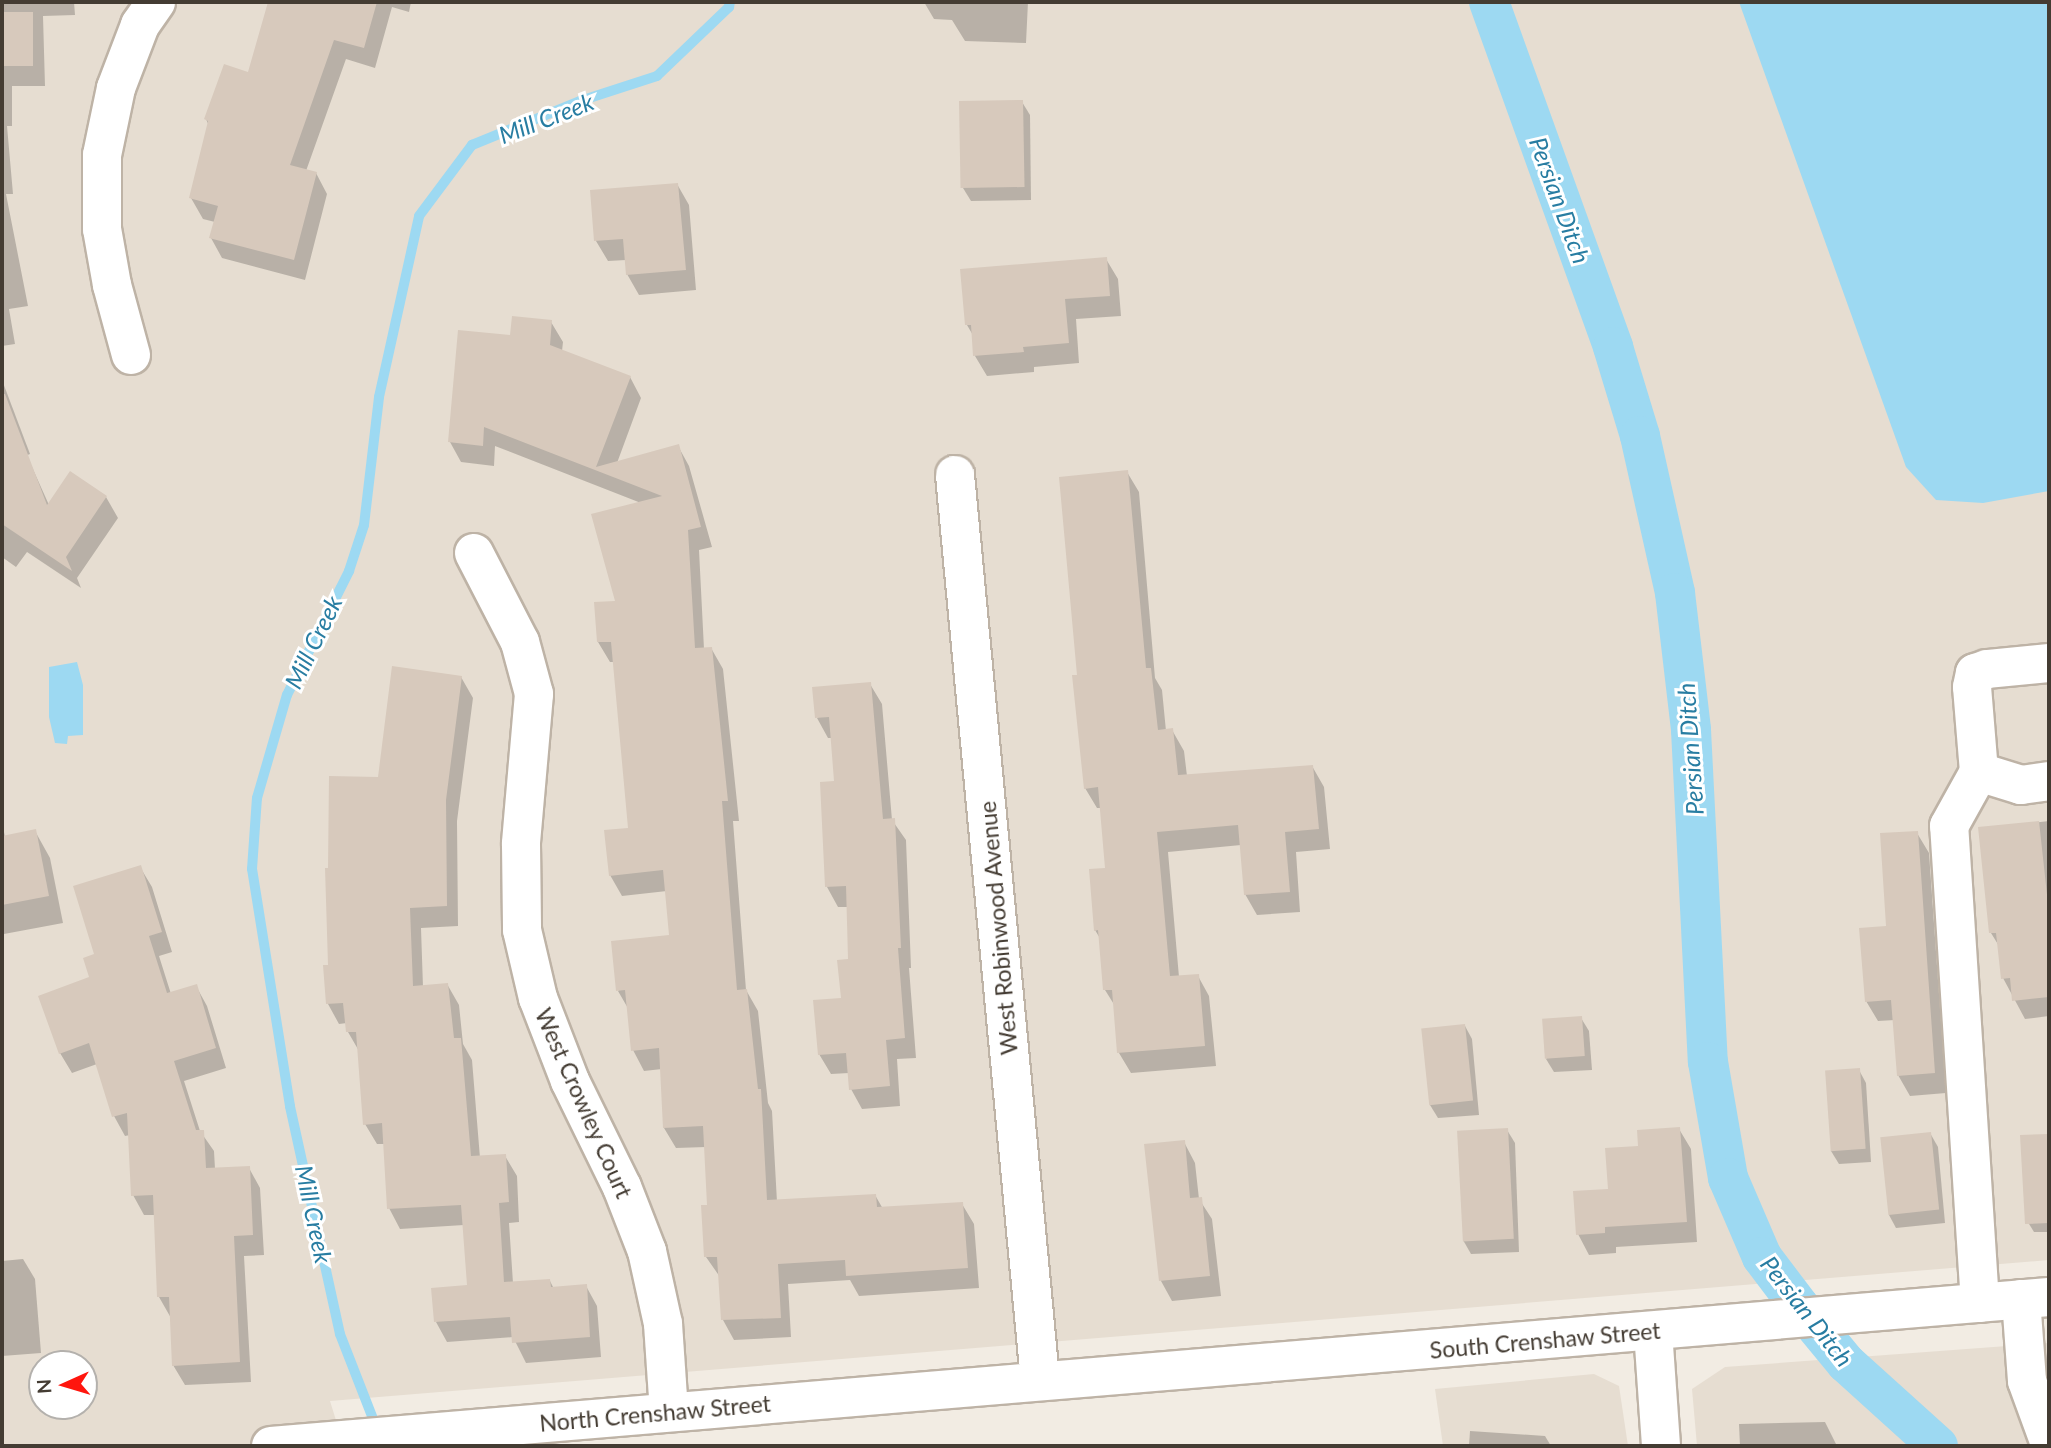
<!DOCTYPE html>
<html>
<head>
<meta charset="utf-8">
<style>
  body { margin:0 }
  #map { position:relative; width:2051px; height:1448px; overflow:hidden; background:#f2ece3; font-family:Lato,sans-serif }
  div>[style] { position:absolute }
  [style*='--x'] { left:calc(var(--x)*1px); top:calc(var(--y)*1px); width:calc(var(--w)*1px); rotate:calc(var(--a)*1deg) }
  .residential>* { inset:0; background:#e6ddd1 }
  .water>* { inset:0; background:#9dd9f2 }
  .shadow>* { inset:0; background:#0003 }
  .stream>* { height:10px; margin:-5px; padding:0 5px; transform-origin:5px; border-radius:5px; background:#9dd9f2 }
  .canal>* { height:40px; margin:-20px; padding:0 20px; transform-origin:20px; border-radius:20px; background:#9dd9f2 }
  .building>* { inset:0; background:#d7c9bc; transform-origin:0 0 }
  .roads { filter:drop-shadow(2px 0 #beb3a6) drop-shadow(-2px 0 #beb3a6) drop-shadow(0 2px #beb3a6) drop-shadow(0 -2px #beb3a6) }
  .minor>* { height:38px; margin:-19px; padding:0 19px; transform-origin:19px; border-radius:19px; background:#fff }
  span { translate:-50% -50%; white-space:nowrap; text-align:center; line-height:1.15; -webkit-text-stroke:6px #fff; paint-order:stroke }
  .street-label { font-size:23px; color:#443c33 }
  .water-label { font-size:24px; color:#287da2; font-style:italic }
  .frame { position:absolute; inset:0; border:4px solid #443c33; pointer-events:none }
  .north { position:absolute; left:28px; top:1350px; width:70px; height:70px; box-sizing:border-box; background:#fff; border:2px solid #b4b1ad; border-radius:50%; rotate:266deg; font-size:19px; font-weight:700; line-height:28px; text-align:center; color:#443c33 }
  .north::after { content:''; display:block; margin:auto; width:24px; height:32px; background:#ff160e; clip-path:polygon(50% 0,100% 100%,50% 72%,0 100%) }
</style>
</head>
<body>
<div id="map">
  <div class="residential">
    <i style="clip-path:polygon(evenodd,2px 2px,2049px 2px,2049px 1260px,330px 1401px,344px 1446px,2px 1446px,2px 2px,42px 1364px,84px 1364px,84px 1406px,42px 1406px,42px 1364px)"></i>
    <i style="clip-path:polygon(2049px 1343px,2049px 1446px,1697px 1446px,1692px 1389px,1725px 1367px)"></i>
    <i style="clip-path:polygon(1594px 1374px,1619px 1386px,1628px 1446px,1443px 1446px,1435px 1389px)"></i>
  </div>
  <div class="water">
    <i style="clip-path:polygon(1739px 2px,2049px 2px,2049px 491px,1983px 503px,1936px 500px,1906px 467px)"></i>
    <i style="clip-path:polygon(77px 662px,83px 685px,83px 735px,68px 736px,67px 744px,55px 743px,49px 717px,49px 667px)"></i>
  </div>
  <div class="shadow">
    <i style="clip-path:polygon(2px 2px,74px 2px,75px 15px,43px 16px,45px 86px,12px 86px,12px 126px,7px 126px,13px 194px,6px 194px,28px 306px,9px 309px,15px 344px,2px 346px)"></i>
    <i style="clip-path:polygon(269px 2px,411px 2px,409px 12px,392px 7px,375px 68px,346px 59px,306px 171px,316px 173px,327px 194px,305px 280px,222px 258px,211px 238px,215px 222px,203px 219px,191px 198px,209px 126px,206px 119px,249px 75px)"></i>
    <i style="clip-path:polygon(924px 2px,1028px 2px,1026px 43px,965px 41px,952px 20px,934px 19px)"></i>
    <i style="clip-path:polygon(1022px 102px,1030px 115px,1031px 200px,971px 201px,963px 188px)"></i>
    <i style="clip-path:polygon(677px 184px,689px 205px,696px 290px,639px 295px,627px 274px,626px 260px,608px 261px,596px 241px,592px 192px)"></i>
    <i style="clip-path:polygon(1106px 259px,1118px 279px,1121px 316px,1076px 319px,1079px 363px,1034px 367px,1034px 372px,987px 376px,975px 356px,974px 337px,967px 325px)"></i>
    <i style="clip-path:polygon(551px 322px,563px 342px,562px 351px,630px 377px,641px 398px,617px 463px,678px 446px,689px 466px,712px 547px,699px 550px,704px 649px,711px 648px,723px 669px,739px 821px,733px 821px,746px 990px,758px 1011px,768px 1103px,772px 1111px,777px 1202px,875px 1195px,883px 1209px,962px 1204px,974px 1224px,979px 1288px,859px 1296px,850px 1280px,788px 1284px,791px 1337px,734px 1340px,723px 1320px,720px 1277px,706px 1257px,708px 1206px,706px 1147px,676px 1148px,664px 1128px,662px 1069px,644px 1071px,633px 1050px,629px 1010px,618px 991px,671px 937px,667px 891px,622px 896px,610px 875px,630px 829px,615px 662px,610px 662px,598px 642px,618px 602px,641px 503px,495px 446px,494px 466px,461px 462px,450px 442px,512px 337px)"></i>
    <i style="clip-path:polygon(2px 380px,30px 454px,2px 465px)"></i>
    <i style="clip-path:polygon(27px 456px,49px 505px,106px 497px,118px 518px,77px 578px,81px 588px,27px 552px,16px 567px,2px 557px,2px 493px)"></i>
    <i style="clip-path:polygon(1127px 472px,1139px 492px,1155px 678px,1162px 690px,1166px 731px,1172px 730px,1184px 751px,1187px 776px,1312px 766px,1324px 787px,1330px 849px,1296px 852px,1300px 912px,1257px 915px,1245px 894px,1241px 845px,1168px 852px,1179px 977px,1198px 976px,1209px 996px,1216px 1066px,1131px 1073px,1119px 1053px,1115px 1006px,1105px 990px,1101px 940px,1095px 930px,1107px 870px,1101px 808px,1097px 808px,1085px 788px,1079px 677px)"></i>
    <i style="clip-path:polygon(461px 677px,473px 698px,457px 821px,458px 926px,421px 928px,423px 987px,447px 984px,459px 1005px,463px 1044px,472px 1060px,480px 1158px,505px 1156px,517px 1176px,519px 1222px,509px 1223px,513px 1283px,550px 1281px,554px 1289px,586px 1286px,597px 1306px,601px 1357px,526px 1363px,513px 1337px,447px 1342px,436px 1322px,468px 1287px,464px 1225px,400px 1229px,389px 1208px,385px 1144px,377px 1144px,365px 1124px,359px 1051px,348px 1032px,347px 1023px,339px 1024px,328px 1004px,330px 869px,379px 778px)"></i>
    <i style="clip-path:polygon(870px 684px,882px 704px,892px 820px,906px 840px,911px 968px,909px 968px,916px 1058px,897px 1059px,900px 1106px,862px 1109px,851px 1089px,849px 1073px,831px 1074px,819px 1054px,843px 999px,850px 961px,848px 907px,838px 907px,827px 887px,836px 783px,832px 738px,828px 738px,817px 718px)"></i>
    <i style="clip-path:polygon(2049px 821px,2049px 1016px,2025px 1019px,2003px 978px,1999px 946px,1991px 933px,1980px 829px)"></i>
    <i style="clip-path:polygon(2px 822px,5px 837px,35px 831px,50px 858px,63px 923px,4px 934px)"></i>
    <i style="clip-path:polygon(1917px 833px,1929px 853px,1946px 1093px,1910px 1096px,1898px 1075px,1895px 1020px,1878px 1021px,1866px 1001px)"></i>
    <i style="clip-path:polygon(140px 867px,152px 887px,172px 952px,159px 956px,171px 994px,196px 986px,207px 1006px,226px 1068px,184px 1081px,200px 1131px,214px 1151px,215px 1169px,249px 1168px,260px 1188px,264px 1255px,244px 1256px,251px 1382px,185px 1385px,173px 1365px,171px 1318px,159px 1297px,156px 1215px,144px 1215px,133px 1195px,130px 1135px,125px 1136px,114px 1116px,97px 1064px,72px 1073px,60px 1053px,91px 978px,97px 955px)"></i>
    <i style="clip-path:polygon(1581px 1018px,1589px 1031px,1592px 1070px,1554px 1072px,1546px 1059px)"></i>
    <i style="clip-path:polygon(1465px 1026px,1472px 1039px,1479px 1115px,1438px 1118px,1430px 1105px)"></i>
    <i style="clip-path:polygon(1859px 1070px,1866px 1083px,1871px 1162px,1839px 1164px,1831px 1151px)"></i>
    <i style="clip-path:polygon(1679px 1129px,1691px 1149px,1697px 1242px,1616px 1247px,1616px 1253px,1589px 1255px,1578px 1234px,1610px 1190px)"></i>
    <i style="clip-path:polygon(1507px 1130px,1515px 1143px,1519px 1252px,1471px 1254px,1463px 1240px)"></i>
    <i style="clip-path:polygon(1930px 1133px,1938px 1147px,1945px 1223px,1896px 1228px,1889px 1215px)"></i>
    <i style="clip-path:polygon(2049px 1135px,2049px 1232px,2034px 1232px,2026px 1219px,2022px 1137px)"></i>
    <i style="clip-path:polygon(1184px 1142px,1195px 1163px,1199px 1199px,1212px 1219px,1221px 1296px,1172px 1301px,1161px 1281px,1146px 1146px)"></i>
    <i style="clip-path:polygon(23px 1259px,35px 1279px,41px 1353px,2px 1356px,2px 1261px)"></i>
    <i style="clip-path:polygon(1825px 1422px,1837px 1446px,1740px 1446px,1739px 1424px)"></i>
    <i style="clip-path:polygon(1470px 1431px,1545px 1436px,1551px 1446px,1469px 1446px)"></i>
  </div>
  <div class="stream">
    <i style="--x:377;--y:1429;--w:102;--a:-111.3"></i>
    <i style="--x:340;--y:1334;--w:233;--a:-102.4"></i>
    <i style="--x:290;--y:1106;--w:240;--a:-99.1"></i>
    <i style="--x:252;--y:869;--w:71;--a:-86"></i>
    <i style="--x:257;--y:798;--w:107;--a:-73.8"></i>
    <i style="--x:287;--y:695;--w:139;--a:-63.4"></i>
    <i style="--x:349;--y:571;--w:48;--a:-71.9"></i>
    <i style="--x:364;--y:525;--w:129;--a:-83.3"></i>
    <i style="--x:379;--y:397;--w:185;--a:-77.5"></i>
    <i style="--x:419;--y:216;--w:89;--a:-53.3"></i>
    <i style="--x:472;--y:145;--w:117;--a:-22.2"></i>
    <i style="--x:580;--y:101;--w:81;--a:-18"></i>
    <i style="--x:657;--y:76;--w:100;--a:-43.8"></i>
    <i style="--x:729;--y:7;--w:5;--a:-79"></i>
  </div>
  <div class="canal">
    <i style="--x:1489;--y:2;--w:367;--a:70.2"></i>
    <i style="--x:1613;--y:347;--w:93;--a:73.1"></i>
    <i style="--x:1640;--y:436;--w:161;--a:77.4"></i>
    <i style="--x:1675;--y:593;--w:138;--a:83.3"></i>
    <i style="--x:1691;--y:730;--w:332;--a:87.1"></i>
    <i style="--x:1708;--y:1062;--w:118;--a:80.2"></i>
    <i style="--x:1728;--y:1178;--w:86;--a:66.7"></i>
    <i style="--x:1762;--y:1257;--w:61;--a:52.9"></i>
    <i style="--x:1799;--y:1306;--w:74;--a:50.5"></i>
    <i style="--x:1846;--y:1363;--w:124;--a:42.1"></i>
  </div>
  <div class="building">
    <i style="clip-path:polygon(268px 2px,377px 2px,364px 48px,334px 40px,290px 165px,317px 172px,294px 260px,209px 238px,218px 206px,189px 198px,208px 121px,204px 119px,224px 64px,248px 72px)"></i>
    <i style="left:2px;top:12px;width:31px;height:54px"></i>
    <i style="left:1023px;top:100px;width:87px;height:64px;rotate:89deg"></i>
    <i style="clip-path:polygon(678px 183px,686px 270px,626px 275px,623px 239px,594px 241px,590px 190px)"></i>
    <i style="clip-path:polygon(1107px 257px,1110px 296px,1065px 299px,1069px 343px,1023px 347px,1024px 352px,973px 356px,971px 325px,965px 325px,960px 269px)"></i>
    <i style="clip-path:polygon(512px 316px,552px 320px,550px 345px,631px 376px,596px 467px,679px 444px,701px 527px,688px 530px,695px 648px,712px 647px,728px 801px,722px 801px,737px 990px,747px 989px,758px 1089px,761px 1089px,767px 1200px,876px 1194px,877px 1207px,963px 1202px,968px 1268px,846px 1276px,845px 1260px,778px 1264px,781px 1318px,721px 1320px,717px 1257px,704px 1257px,701px 1205px,707px 1205px,703px 1126px,663px 1128px,659px 1048px,631px 1051px,625px 990px,616px 991px,611px 941px,669px 935px,663px 870px,609px 876px,604px 830px,628px 828px,611px 642px,597px 642px,594px 602px,615px 601px,591px 514px,662px 496px,484px 427px,483px 446px,448px 442px,458px 330px,510px 335px)"></i>
    <i style="clip-path:polygon(2px 394px,5px 394px,47px 505px,70px 471px,107px 496px,66px 557px,72px 571px,2px 524px)"></i>
    <i style="clip-path:polygon(1128px 470px,1146px 668px,1151px 668px,1158px 730px,1173px 728px,1178px 775px,1313px 765px,1319px 829px,1285px 832px,1290px 892px,1244px 895px,1238px 825px,1157px 832px,1170px 976px,1199px 974px,1205px 1046px,1117px 1053px,1112px 990px,1103px 990px,1098px 930px,1094px 931px,1089px 869px,1105px 868px,1098px 787px,1084px 789px,1072px 675px,1077px 675px,1059px 477px)"></i>
    <i style="clip-path:polygon(392px 666px,462px 676px,446px 800px,447px 906px,410px 908px,413px 986px,448px 983px,454px 1038px,461px 1038px,471px 1156px,506px 1154px,509px 1202px,499px 1203px,504px 1282px,550px 1279px,551px 1287px,587px 1284px,590px 1337px,512px 1343px,510px 1317px,434px 1322px,431px 1288px,467px 1285px,461px 1205px,387px 1209px,382px 1123px,363px 1125px,356px 1032px,346px 1032px,343px 1003px,326px 1004px,323px 965px,328px 965px,325px 868px,328px 868px,329px 776px,378px 777px)"></i>
    <i style="clip-path:polygon(871px 682px,883px 819px,895px 818px,901px 948px,898px 948px,905px 1038px,886px 1040px,890px 1086px,849px 1090px,846px 1053px,818px 1055px,813px 1000px,841px 998px,837px 960px,848px 959px,846px 886px,825px 887px,820px 782px,834px 781px,829px 717px,815px 718px,812px 687px)"></i>
    <i style="clip-path:polygon(2039px 821px,2049px 913px,2049px 997px,2012px 1001px,2010px 978px,2001px 979px,1996px 933px,1989px 933px,1978px 827px)"></i>
    <i style="clip-path:polygon(36px 829px,49px 896px,2px 905px,2px 836px)"></i>
    <i style="clip-path:polygon(1918px 831px,1935px 1073px,1897px 1076px,1891px 1000px,1865px 1002px,1859px 928px,1886px 926px,1880px 833px)"></i>
    <i style="clip-path:polygon(141px 865px,162px 932px,149px 936px,167px 993px,197px 984px,216px 1048px,174px 1061px,196px 1130px,204px 1130px,206px 1168px,250px 1166px,253px 1235px,234px 1236px,240px 1362px,172px 1366px,169px 1297px,157px 1297px,153px 1195px,131px 1196px,127px 1113px,112px 1117px,89px 1043px,59px 1054px,38px 996px,89px 977px,83px 958px,94px 954px,73px 886px)"></i>
    <i style="left:1582px;top:1016px;width:40px;height:40px;rotate:86deg"></i>
    <i style="left:1465px;top:1024px;width:77px;height:44px;rotate:84deg"></i>
    <i style="left:1860px;top:1068px;width:81px;height:35px;rotate:86deg"></i>
    <i style="clip-path:polygon(1680px 1127px,1687px 1222px,1605px 1227px,1605px 1233px,1576px 1235px,1573px 1191px,1608px 1189px,1605px 1148px,1638px 1146px,1637px 1130px)"></i>
    <i style="left:1508px;top:1128px;width:111px;height:51px;rotate:87deg"></i>
    <i style="left:1931px;top:1132px;width:78px;height:51px;rotate:84deg"></i>
    <i style="clip-path:polygon(2049px 1134px,2049px 1223px,2025px 1224px,2020px 1135px)"></i>
    <i style="clip-path:polygon(1185px 1140px,1190px 1198px,1202px 1197px,1210px 1276px,1159px 1281px,1144px 1144px)"></i>
  </div>
  <div class="roads">
    <div class="minor">
      <i style="--x:131;--y:355;--w:73;--a:-105.2"></i>
      <i style="--x:112;--y:285;--w:57;--a:-100.1"></i>
      <i style="--x:102;--y:229;--w:74;--a:-90"></i>
      <i style="--x:102;--y:155;--w:68;--a:-78.2"></i>
      <i style="--x:116;--y:88;--w:67;--a:-69.1"></i>
      <i style="--x:140;--y:25;--w:28;--a:-55"></i>
      <i style="--x:955;--y:475;--w:909;--a:84.63"></i>
      <i style="--x:474;--y:553;--w:100;--a:62.7"></i>
      <i style="--x:520;--y:642;--w:54;--a:74.9"></i>
      <i style="--x:534;--y:694;--w:151;--a:95"></i>
      <i style="--x:521;--y:844;--w:86;--a:89.3"></i>
      <i style="--x:522;--y:930;--w:70;--a:76.8"></i>
      <i style="--x:538;--y:998;--w:89;--a:68.9"></i>
      <i style="--x:570;--y:1081;--w:118;--a:63.9"></i>
      <i style="--x:622;--y:1187;--w:69;--a:68.7"></i>
      <i style="--x:647;--y:1251;--w:75;--a:77.6"></i>
      <i style="--x:663;--y:1324;--w:87;--a:86.1"></i>
      <i style="--x:1979;--y:772;--w:44;--a:17.2"></i>
      <i style="--x:2021;--y:785;--w:28;--a:-8"></i>
      <i style="--x:2021;--y:1299;--w:82;--a:85.8"></i>
      <i style="--x:2027;--y:1381;--w:64;--a:69.9"></i>
      <i style="--x:1980;--y:1303;--w:478;--a:-93.7"></i>
      <i style="--x:1949;--y:826;--w:62;--a:-60.9"></i>
      <i style="--x:1979;--y:772;--w:85;--a:-94.7"></i>
      <i style="--x:1972;--y:687;--w:14;--a:-78"></i>
      <i style="--x:1975;--y:673;--w:13;--a:-18"></i>
      <i style="--x:1987;--y:669;--w:62;--a:-5.5"></i>
      <i style="--x:1653;--y:1331;--w:115;--a:86"></i>
      <i style="--x:271;--y:1446;--w:1784;--a:-4.79"></i>
    </div>
  </div>
  <div class="street-label">
    <span style="left:998px;top:928px;rotate:-95deg">West Robinwood Avenue</span>
    <span style="left:584px;top:1103px;rotate:66deg">West Crowley Court</span>
    <span style="left:1545px;top:1340px;rotate:-5deg">South Crenshaw Street</span>
    <span style="left:655px;top:1413px;rotate:-5deg">North Crenshaw Street</span>
  </div>
  <div class="water-label">
    <span style="left:546px;top:118px;rotate:-21deg">Mill Creek</span>
    <span style="left:1560px;top:200px;rotate:70deg">Persian Ditch</span>
    <span style="left:313px;top:642px;rotate:-64deg">Mill Creek</span>
    <span style="left:1690px;top:749px;rotate:-94deg">Persian Ditch</span>
    <span style="left:314px;top:1214px;rotate:78deg">Mill Creek</span>
    <span style="left:1807px;top:1311px;rotate:52deg">Persian Ditch</span>
  </div>
  <div class="frame"></div>
  <div class="north">N</div>
</div>
</body>
</html>
